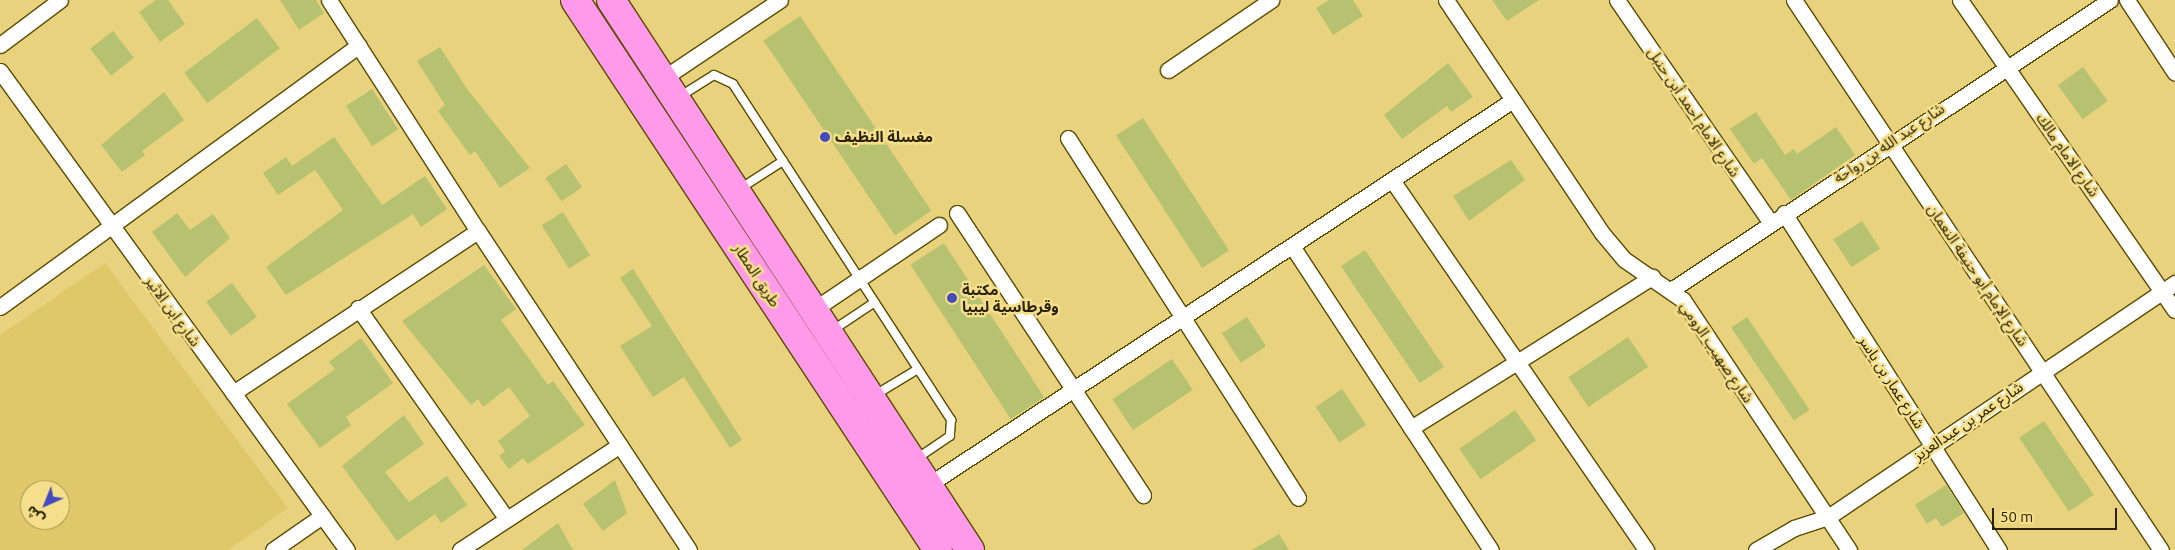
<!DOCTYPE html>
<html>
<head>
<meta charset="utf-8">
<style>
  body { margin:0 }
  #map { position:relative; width:2175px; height:550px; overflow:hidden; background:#e8d27e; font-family:Ubuntu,"Noto Sans Arabic",sans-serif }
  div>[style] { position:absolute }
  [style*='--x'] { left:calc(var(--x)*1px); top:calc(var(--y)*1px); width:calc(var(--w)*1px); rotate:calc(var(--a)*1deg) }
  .built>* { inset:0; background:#dfc76a }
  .building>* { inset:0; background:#b7c270; transform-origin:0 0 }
  .roads { filter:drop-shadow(1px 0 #5b4c01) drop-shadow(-1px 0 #5b4c01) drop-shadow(0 1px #5b4c01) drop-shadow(0 -1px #5b4c01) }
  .lane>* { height:8px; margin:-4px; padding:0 4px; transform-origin:4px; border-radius:4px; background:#fff }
  .street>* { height:15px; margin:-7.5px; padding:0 7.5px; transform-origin:7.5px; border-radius:7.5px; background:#fff }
  .highway>* { height:28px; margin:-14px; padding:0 14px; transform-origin:14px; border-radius:14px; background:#ff99e9 }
  .dots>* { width:14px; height:14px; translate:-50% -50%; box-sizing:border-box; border:2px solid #f5df8b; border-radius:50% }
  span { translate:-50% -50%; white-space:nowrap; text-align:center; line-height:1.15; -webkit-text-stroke:5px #f5df8b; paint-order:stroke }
  .street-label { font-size:15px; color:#2a2100 }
  .poi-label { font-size:15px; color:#2a2100; font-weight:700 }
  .left { translate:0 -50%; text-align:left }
  .north { position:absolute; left:20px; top:480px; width:50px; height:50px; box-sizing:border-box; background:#f5df8b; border:1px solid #a49353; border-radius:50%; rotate:224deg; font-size:14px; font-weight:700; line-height:20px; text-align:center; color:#2a2100 }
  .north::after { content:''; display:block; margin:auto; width:18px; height:22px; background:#454abf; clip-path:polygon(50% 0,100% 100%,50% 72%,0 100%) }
  .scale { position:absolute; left:1992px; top:508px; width:125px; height:22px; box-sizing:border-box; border:2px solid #2a2100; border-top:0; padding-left:6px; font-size:15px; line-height:18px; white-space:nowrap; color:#2a2100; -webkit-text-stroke:4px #f5df8b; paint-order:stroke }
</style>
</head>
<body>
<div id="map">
  <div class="built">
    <i style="clip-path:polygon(evenodd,105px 263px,288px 508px,228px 550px,0 550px,0 335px,105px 263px,30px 490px,60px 490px,60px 520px,30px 520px,30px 490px)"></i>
  </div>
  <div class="building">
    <i style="clip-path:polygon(156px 0,168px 0,185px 24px,160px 42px,139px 12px)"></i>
    <i style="clip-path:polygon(280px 0,316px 0,324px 13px,299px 30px)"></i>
    <i style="clip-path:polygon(1329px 0,1353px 0,1363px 16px,1333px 35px,1316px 8px)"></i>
    <i style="clip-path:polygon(1492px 0,1539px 0,1507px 21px)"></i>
    <i style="left:800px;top:16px;width:235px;height:44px;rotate:56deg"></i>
    <i style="left:257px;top:18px;width:38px;height:91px;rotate:53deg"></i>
    <i style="left:113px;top:31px;width:34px;height:29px;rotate:52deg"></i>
    <i style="clip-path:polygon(440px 47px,467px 89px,530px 168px,500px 188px,475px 151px,470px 155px,438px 111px,445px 105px,417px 61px)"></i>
    <i style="clip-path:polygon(1448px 63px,1473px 97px,1451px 112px,1447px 106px,1402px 139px,1384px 115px)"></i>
    <i style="left:2083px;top:67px;width:42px;height:31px;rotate:54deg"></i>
    <i style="left:372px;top:89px;width:48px;height:31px;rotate:57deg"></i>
    <i style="clip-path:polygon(164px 92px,184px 120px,142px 151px,145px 155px,122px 172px,101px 145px)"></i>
    <i style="clip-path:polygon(1756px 112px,1785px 155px,1794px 149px,1797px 154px,1836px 127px,1855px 155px,1791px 200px,1762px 158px,1754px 164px,1730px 129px)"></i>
    <i style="left:1143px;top:118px;width:158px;height:32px;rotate:57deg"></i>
    <i style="clip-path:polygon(334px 137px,382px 205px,425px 176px,447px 209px,421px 227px,413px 214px,286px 295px,266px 267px,343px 210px,315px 170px,278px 195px,263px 173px,286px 157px,292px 166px)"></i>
    <i style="clip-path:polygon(1511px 160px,1525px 180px,1469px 221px,1453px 196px)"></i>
    <i style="left:566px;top:164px;width:28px;height:25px;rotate:55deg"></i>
    <i style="left:563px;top:212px;width:51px;height:25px;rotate:58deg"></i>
    <i style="clip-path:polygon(177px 213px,190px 230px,213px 214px,230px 238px,185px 277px,152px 232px)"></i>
    <i style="left:1862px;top:221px;width:33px;height:34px;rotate:57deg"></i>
    <i style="left:944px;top:243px;width:184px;height:40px;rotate:57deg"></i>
    <i style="left:1365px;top:250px;width:141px;height:29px;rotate:56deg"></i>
    <i style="clip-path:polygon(484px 265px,516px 309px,501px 320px,548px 385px,553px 381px,585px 425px,528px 464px,523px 458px,509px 469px,499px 456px,505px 451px,498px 441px,530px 416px,509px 387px,483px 407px,478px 399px,471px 405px,402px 321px)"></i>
    <i style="clip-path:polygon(633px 269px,742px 440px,730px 448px,684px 377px,653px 397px,620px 346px,652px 326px,620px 278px)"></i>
    <i style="left:232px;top:283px;width:42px;height:32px;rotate:54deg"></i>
    <i style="left:1247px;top:317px;width:35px;height:30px;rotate:57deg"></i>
    <i style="left:1747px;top:317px;width:112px;height:19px;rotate:56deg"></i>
    <i style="left:1628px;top:337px;width:36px;height:72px;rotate:56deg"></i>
    <i style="clip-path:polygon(361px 338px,393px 383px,346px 417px,351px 425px,320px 448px,287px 404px,335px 369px,329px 362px)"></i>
    <i style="left:1172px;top:359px;width:37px;height:72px;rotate:56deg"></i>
    <i style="left:1342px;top:389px;width:43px;height:32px;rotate:56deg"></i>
    <i style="left:1515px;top:410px;width:37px;height:68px;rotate:55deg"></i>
    <i style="clip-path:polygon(404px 415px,424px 444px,385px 472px,409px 502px,447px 476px,467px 505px,441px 523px,435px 514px,397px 541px,342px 466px)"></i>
    <i style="left:2044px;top:421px;width:89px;height:30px;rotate:56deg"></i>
    <i style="clip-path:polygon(615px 480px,627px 513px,603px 531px,583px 504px)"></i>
    <i style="clip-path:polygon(1946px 485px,1964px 513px,1942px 527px,1936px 518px,1927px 524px,1915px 505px)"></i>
    <i style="clip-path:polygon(558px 523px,573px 550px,522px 550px)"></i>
    <i style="clip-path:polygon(1279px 534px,1289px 550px,1252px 550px)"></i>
  </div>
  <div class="roads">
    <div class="lane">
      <i style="--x:679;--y:97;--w:41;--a:-32.2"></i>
      <i style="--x:714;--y:75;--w:21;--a:25"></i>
      <i style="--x:733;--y:84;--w:401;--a:57"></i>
      <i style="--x:951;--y:420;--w:16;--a:94"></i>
      <i style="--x:950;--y:436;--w:41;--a:145.9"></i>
      <i style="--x:741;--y:188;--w:50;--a:-32.7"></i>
      <i style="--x:833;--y:330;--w:50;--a:-33.7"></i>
      <i style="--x:875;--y:395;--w:50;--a:-31.2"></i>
    </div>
    <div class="street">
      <i style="--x:329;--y:0;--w:275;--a:57.2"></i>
      <i style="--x:1446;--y:0;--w:280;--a:56.2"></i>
      <i style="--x:1602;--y:233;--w:35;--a:50"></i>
      <i style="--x:1625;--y:260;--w:70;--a:34.6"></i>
      <i style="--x:1683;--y:300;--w:300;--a:56.4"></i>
      <i style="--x:1617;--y:0;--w:271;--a:55.4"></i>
      <i style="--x:1794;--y:0;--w:661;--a:56.29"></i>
      <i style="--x:1960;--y:0;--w:377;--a:55.3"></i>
      <i style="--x:2127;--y:0;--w:87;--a:56.7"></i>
      <i style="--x:0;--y:45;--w:75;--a:-36.9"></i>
      <i style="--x:1168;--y:70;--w:125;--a:-34.2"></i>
      <i style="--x:0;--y:71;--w:591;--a:54.08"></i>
      <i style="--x:662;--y:79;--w:142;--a:-33.8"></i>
      <i style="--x:1068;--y:138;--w:427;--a:57.4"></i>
      <i style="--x:1392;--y:180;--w:221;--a:55.5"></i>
      <i style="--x:1517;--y:362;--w:160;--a:-32.2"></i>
      <i style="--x:957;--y:213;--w:338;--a:56.6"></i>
      <i style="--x:1784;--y:213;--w:400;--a:57.5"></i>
      <i style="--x:1292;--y:246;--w:363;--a:56.8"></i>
      <i style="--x:1671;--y:290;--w:526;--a:-33.45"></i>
      <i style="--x:0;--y:307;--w:444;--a:-36.1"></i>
      <i style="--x:358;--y:308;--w:257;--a:54.8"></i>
      <i style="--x:813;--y:310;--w:152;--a:-34"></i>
      <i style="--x:233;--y:393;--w:294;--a:-33.5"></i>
      <i style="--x:478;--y:231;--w:382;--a:56.5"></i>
      <i style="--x:1411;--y:428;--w:125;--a:-31.9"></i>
      <i style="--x:1517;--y:362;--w:228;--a:55.5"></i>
      <i style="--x:928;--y:485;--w:700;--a:-33.35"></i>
      <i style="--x:273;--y:550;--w:60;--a:-34.8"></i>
      <i style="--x:460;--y:550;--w:191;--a:-33.3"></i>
      <i style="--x:1756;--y:550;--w:44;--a:-30.1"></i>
      <i style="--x:1794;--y:528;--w:36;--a:-18"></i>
      <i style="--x:1828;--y:517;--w:419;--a:-34"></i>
    </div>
    <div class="highway">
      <i style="--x:575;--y:0;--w:659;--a:56.58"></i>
      <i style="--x:611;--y:0;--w:657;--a:56.87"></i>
    </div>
  </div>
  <div class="dots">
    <i style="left:825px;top:137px;background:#454abf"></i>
    <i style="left:952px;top:298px;background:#454abf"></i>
  </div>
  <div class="street-label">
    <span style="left:1694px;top:112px;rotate:56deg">شارع الامام احمد أبن حنبل</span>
    <span style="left:1889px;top:143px;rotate:-34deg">شارع عبد الله بن رواحة</span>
    <span style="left:2068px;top:155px;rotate:55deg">شارع الامام مالك</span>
    <span style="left:757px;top:275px;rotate:57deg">طريق المطار</span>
    <span style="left:1978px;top:275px;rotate:56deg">شارع الإمام أبو حنيفة النعمان</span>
    <span style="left:173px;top:311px;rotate:54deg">شارع ابن الاثير</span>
    <span style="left:1717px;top:352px;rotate:56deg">شارع صهيب الرومي</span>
    <span style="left:1892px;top:382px;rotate:57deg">شارع عمار بن ياسر</span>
    <span style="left:1968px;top:421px;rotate:-34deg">شارع عمر بن عبدالعزيز</span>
  </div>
  <div class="poi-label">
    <span class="left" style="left:835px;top:137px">مغسلة النظيف</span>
    <span class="left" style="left:962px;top:298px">مكتبة<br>وقرطاسية ليبيا</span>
  </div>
  <div class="north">ش</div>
  <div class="scale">50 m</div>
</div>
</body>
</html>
